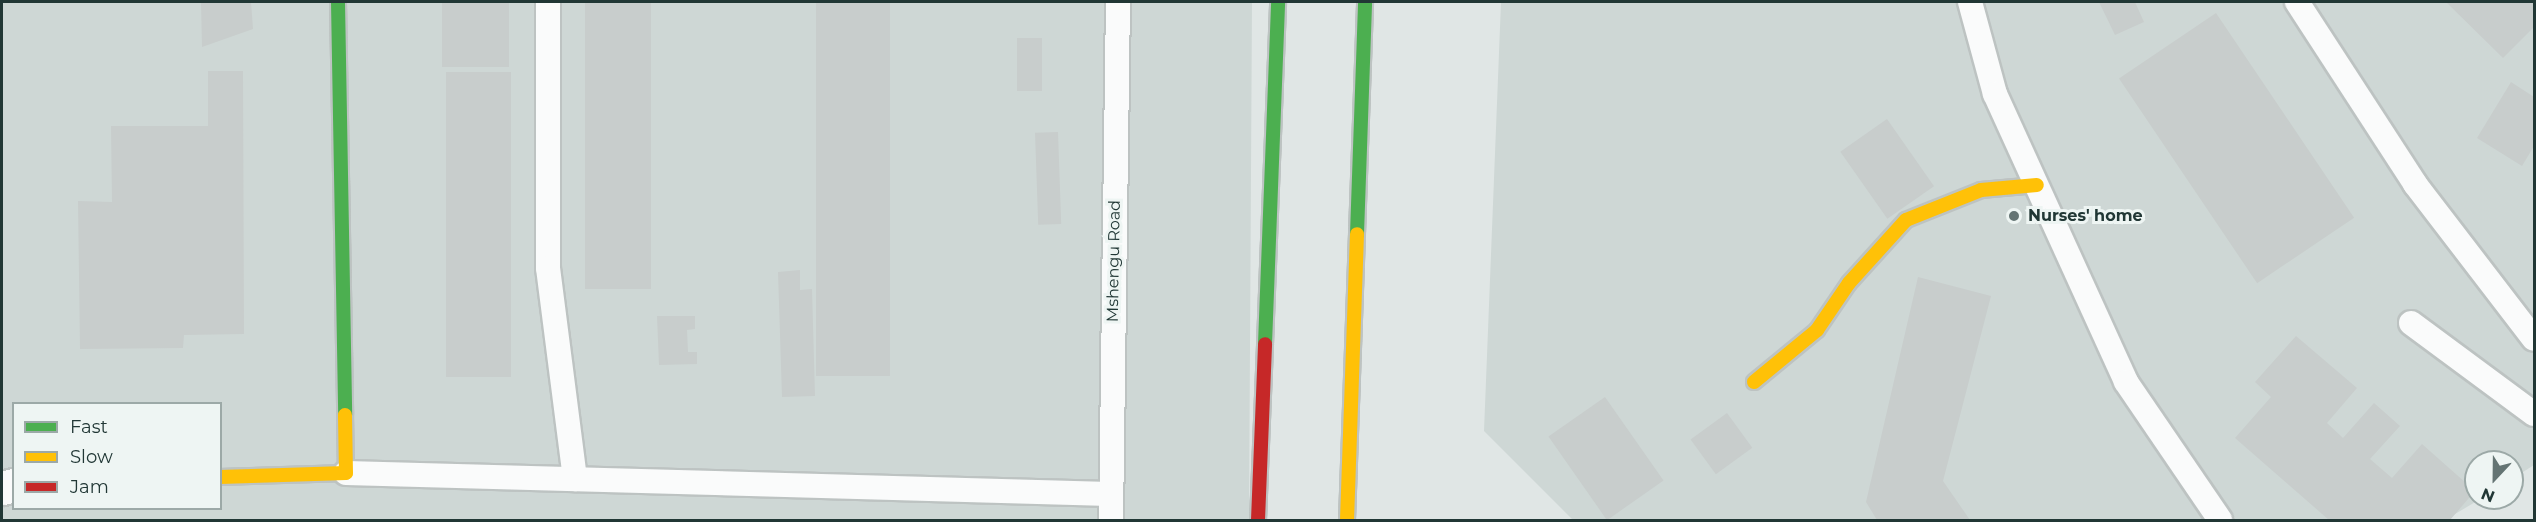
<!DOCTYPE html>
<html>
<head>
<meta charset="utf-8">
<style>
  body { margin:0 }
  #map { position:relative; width:2536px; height:522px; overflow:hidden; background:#e0e6e5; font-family:Montserrat,sans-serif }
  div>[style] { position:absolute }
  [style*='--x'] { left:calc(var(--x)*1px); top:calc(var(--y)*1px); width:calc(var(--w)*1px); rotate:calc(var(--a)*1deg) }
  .built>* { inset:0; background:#ced7d5 }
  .building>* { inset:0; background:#c8cdcc; transform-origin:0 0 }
  .roads { filter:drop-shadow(2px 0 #bdc3c2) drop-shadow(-2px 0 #bdc3c2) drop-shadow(0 2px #bdc3c2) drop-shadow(0 -2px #bdc3c2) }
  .lane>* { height:24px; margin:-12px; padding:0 12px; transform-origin:12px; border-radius:12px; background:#fafbfb }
  .street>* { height:33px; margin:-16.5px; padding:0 16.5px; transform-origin:16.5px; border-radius:16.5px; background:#fafbfb }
  .fast>* { height:14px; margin:-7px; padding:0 7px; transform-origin:7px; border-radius:7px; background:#4caf50 }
  .slow>* { height:14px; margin:-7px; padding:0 7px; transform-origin:7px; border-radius:7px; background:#ffc107 }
  .jam>* { height:14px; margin:-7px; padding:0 7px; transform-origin:7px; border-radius:7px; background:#c62828 }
  .dots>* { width:16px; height:16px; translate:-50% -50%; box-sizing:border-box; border:3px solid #eef5f3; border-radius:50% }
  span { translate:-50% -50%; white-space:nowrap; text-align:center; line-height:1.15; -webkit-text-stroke:6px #eef5f3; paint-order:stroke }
  .poi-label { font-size:16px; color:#213735; font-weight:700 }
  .left { translate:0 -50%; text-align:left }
  .street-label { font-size:16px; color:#213735 }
  .frame { position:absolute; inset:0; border:3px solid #213735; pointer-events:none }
  .legend { position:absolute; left:12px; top:402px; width:210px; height:108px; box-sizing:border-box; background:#eef5f3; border:2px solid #9ca9a7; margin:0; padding:8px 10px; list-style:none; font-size:18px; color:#213735 }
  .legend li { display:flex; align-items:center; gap:12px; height:30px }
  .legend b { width:30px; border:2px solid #9ca9a7 }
  .north { position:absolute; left:2464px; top:450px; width:60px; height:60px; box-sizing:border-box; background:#eef5f3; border:2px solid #9ca9a7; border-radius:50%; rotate:202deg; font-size:16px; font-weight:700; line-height:24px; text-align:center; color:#213735 }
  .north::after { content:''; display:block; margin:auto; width:21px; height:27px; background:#647473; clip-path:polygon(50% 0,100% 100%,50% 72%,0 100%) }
</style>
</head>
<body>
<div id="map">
  <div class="built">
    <i style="clip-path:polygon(evenodd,2px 2px,1252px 2px,1249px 520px,2px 520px,2px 2px,14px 404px,220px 404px,220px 508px,14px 508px,14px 404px)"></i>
    <i style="clip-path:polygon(1501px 2px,2534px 2px,2534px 465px,2512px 479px,2512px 462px,2476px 462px,2476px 498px,2482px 498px,2445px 520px,1573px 520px,1484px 431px)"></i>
  </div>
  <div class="building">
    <i style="clip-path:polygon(201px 2px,251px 2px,253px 29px,202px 47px)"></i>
    <i style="left:442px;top:2px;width:67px;height:65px"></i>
    <i style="left:585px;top:2px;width:66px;height:287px"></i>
    <i style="left:816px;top:2px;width:74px;height:374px"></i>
    <i style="clip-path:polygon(2099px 2px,2135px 2px,2144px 22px,2115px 35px)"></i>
    <i style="clip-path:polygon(2446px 2px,2534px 2px,2534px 27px,2503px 58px)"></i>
    <i style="left:2216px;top:13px;width:247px;height:117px;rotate:56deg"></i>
    <i style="left:1017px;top:38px;width:25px;height:53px"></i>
    <i style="clip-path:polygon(208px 71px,243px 71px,244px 334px,184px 335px,183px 348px,80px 349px,78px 201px,112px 202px,111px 126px,208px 126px)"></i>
    <i style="left:446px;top:72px;width:65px;height:305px"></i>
    <i style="clip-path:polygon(2511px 82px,2534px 97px,2534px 146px,2522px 166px,2477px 138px)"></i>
    <i style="left:1887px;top:119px;width:82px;height:57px;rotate:55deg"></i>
    <i style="left:1058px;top:132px;width:92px;height:23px;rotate:88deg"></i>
    <i style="clip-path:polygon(800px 270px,800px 290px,812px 289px,815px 396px,782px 397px,778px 272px)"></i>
    <i style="clip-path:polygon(1918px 277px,1991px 296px,1943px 481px,1970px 520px,1877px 520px,1866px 502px)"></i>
    <i style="clip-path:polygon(657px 316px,695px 316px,695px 329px,687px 330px,688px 352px,697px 352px,697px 364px,659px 365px)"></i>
    <i style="clip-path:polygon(2296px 336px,2357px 388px,2327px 423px,2343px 438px,2374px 403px,2400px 426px,2370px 459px,2392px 478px,2422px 444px,2475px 491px,2450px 520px,2329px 520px,2235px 438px,2271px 397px,2255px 382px)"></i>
    <i style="left:1605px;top:397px;width:102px;height:69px;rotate:55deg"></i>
    <i style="left:1727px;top:413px;width:43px;height:45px;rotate:54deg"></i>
  </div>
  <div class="roads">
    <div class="lane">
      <i style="--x:548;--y:2;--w:266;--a:90"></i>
      <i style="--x:548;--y:268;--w:213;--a:82.7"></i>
      <i style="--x:1970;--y:2;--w:95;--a:74.8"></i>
      <i style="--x:1995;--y:94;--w:316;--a:65.5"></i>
      <i style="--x:2126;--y:382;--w:167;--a:55.7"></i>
      <i style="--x:2297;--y:2;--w:217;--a:57"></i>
      <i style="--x:2415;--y:184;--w:195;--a:52.5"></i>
      <i style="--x:2411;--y:323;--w:153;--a:36.5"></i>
      <i style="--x:346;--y:473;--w:764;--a:1.57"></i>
      <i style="--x:1111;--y:520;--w:518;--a:-89.23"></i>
    </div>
    <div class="street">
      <i style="--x:2;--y:488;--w:12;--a:-14"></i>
    </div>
    <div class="fast">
      <i style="--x:338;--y:2;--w:413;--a:89"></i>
      <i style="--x:1357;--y:234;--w:232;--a:-88"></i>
      <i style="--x:1265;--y:344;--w:342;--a:-87.8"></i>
    </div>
    <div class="slow">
      <i style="--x:1754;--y:382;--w:82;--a:-39.5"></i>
      <i style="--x:1817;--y:330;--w:57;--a:-55.8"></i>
      <i style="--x:1849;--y:283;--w:85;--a:-47.9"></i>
      <i style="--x:1906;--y:220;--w:81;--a:-21.8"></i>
      <i style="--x:1981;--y:190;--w:56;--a:-5.1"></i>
      <i style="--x:220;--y:477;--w:126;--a:-1.8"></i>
      <i style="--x:346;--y:473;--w:58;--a:-91"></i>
      <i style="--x:1347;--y:520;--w:286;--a:-88"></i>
    </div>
    <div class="jam">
      <i style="--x:1258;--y:520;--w:176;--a:-87.7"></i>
    </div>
  </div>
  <div class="dots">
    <i style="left:2014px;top:216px;background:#647473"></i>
  </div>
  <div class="poi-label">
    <span class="left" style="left:2028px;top:216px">Nurses' home</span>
  </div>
  <div class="street-label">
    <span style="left:1114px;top:261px;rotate:-89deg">Mshengu Road</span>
  </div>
  <div class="frame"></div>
  <ul class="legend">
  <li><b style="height:8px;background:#4caf50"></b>Fast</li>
  <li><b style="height:8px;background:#ffc107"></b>Slow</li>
  <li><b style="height:8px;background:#c62828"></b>Jam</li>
  </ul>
  <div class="north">N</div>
</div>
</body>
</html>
